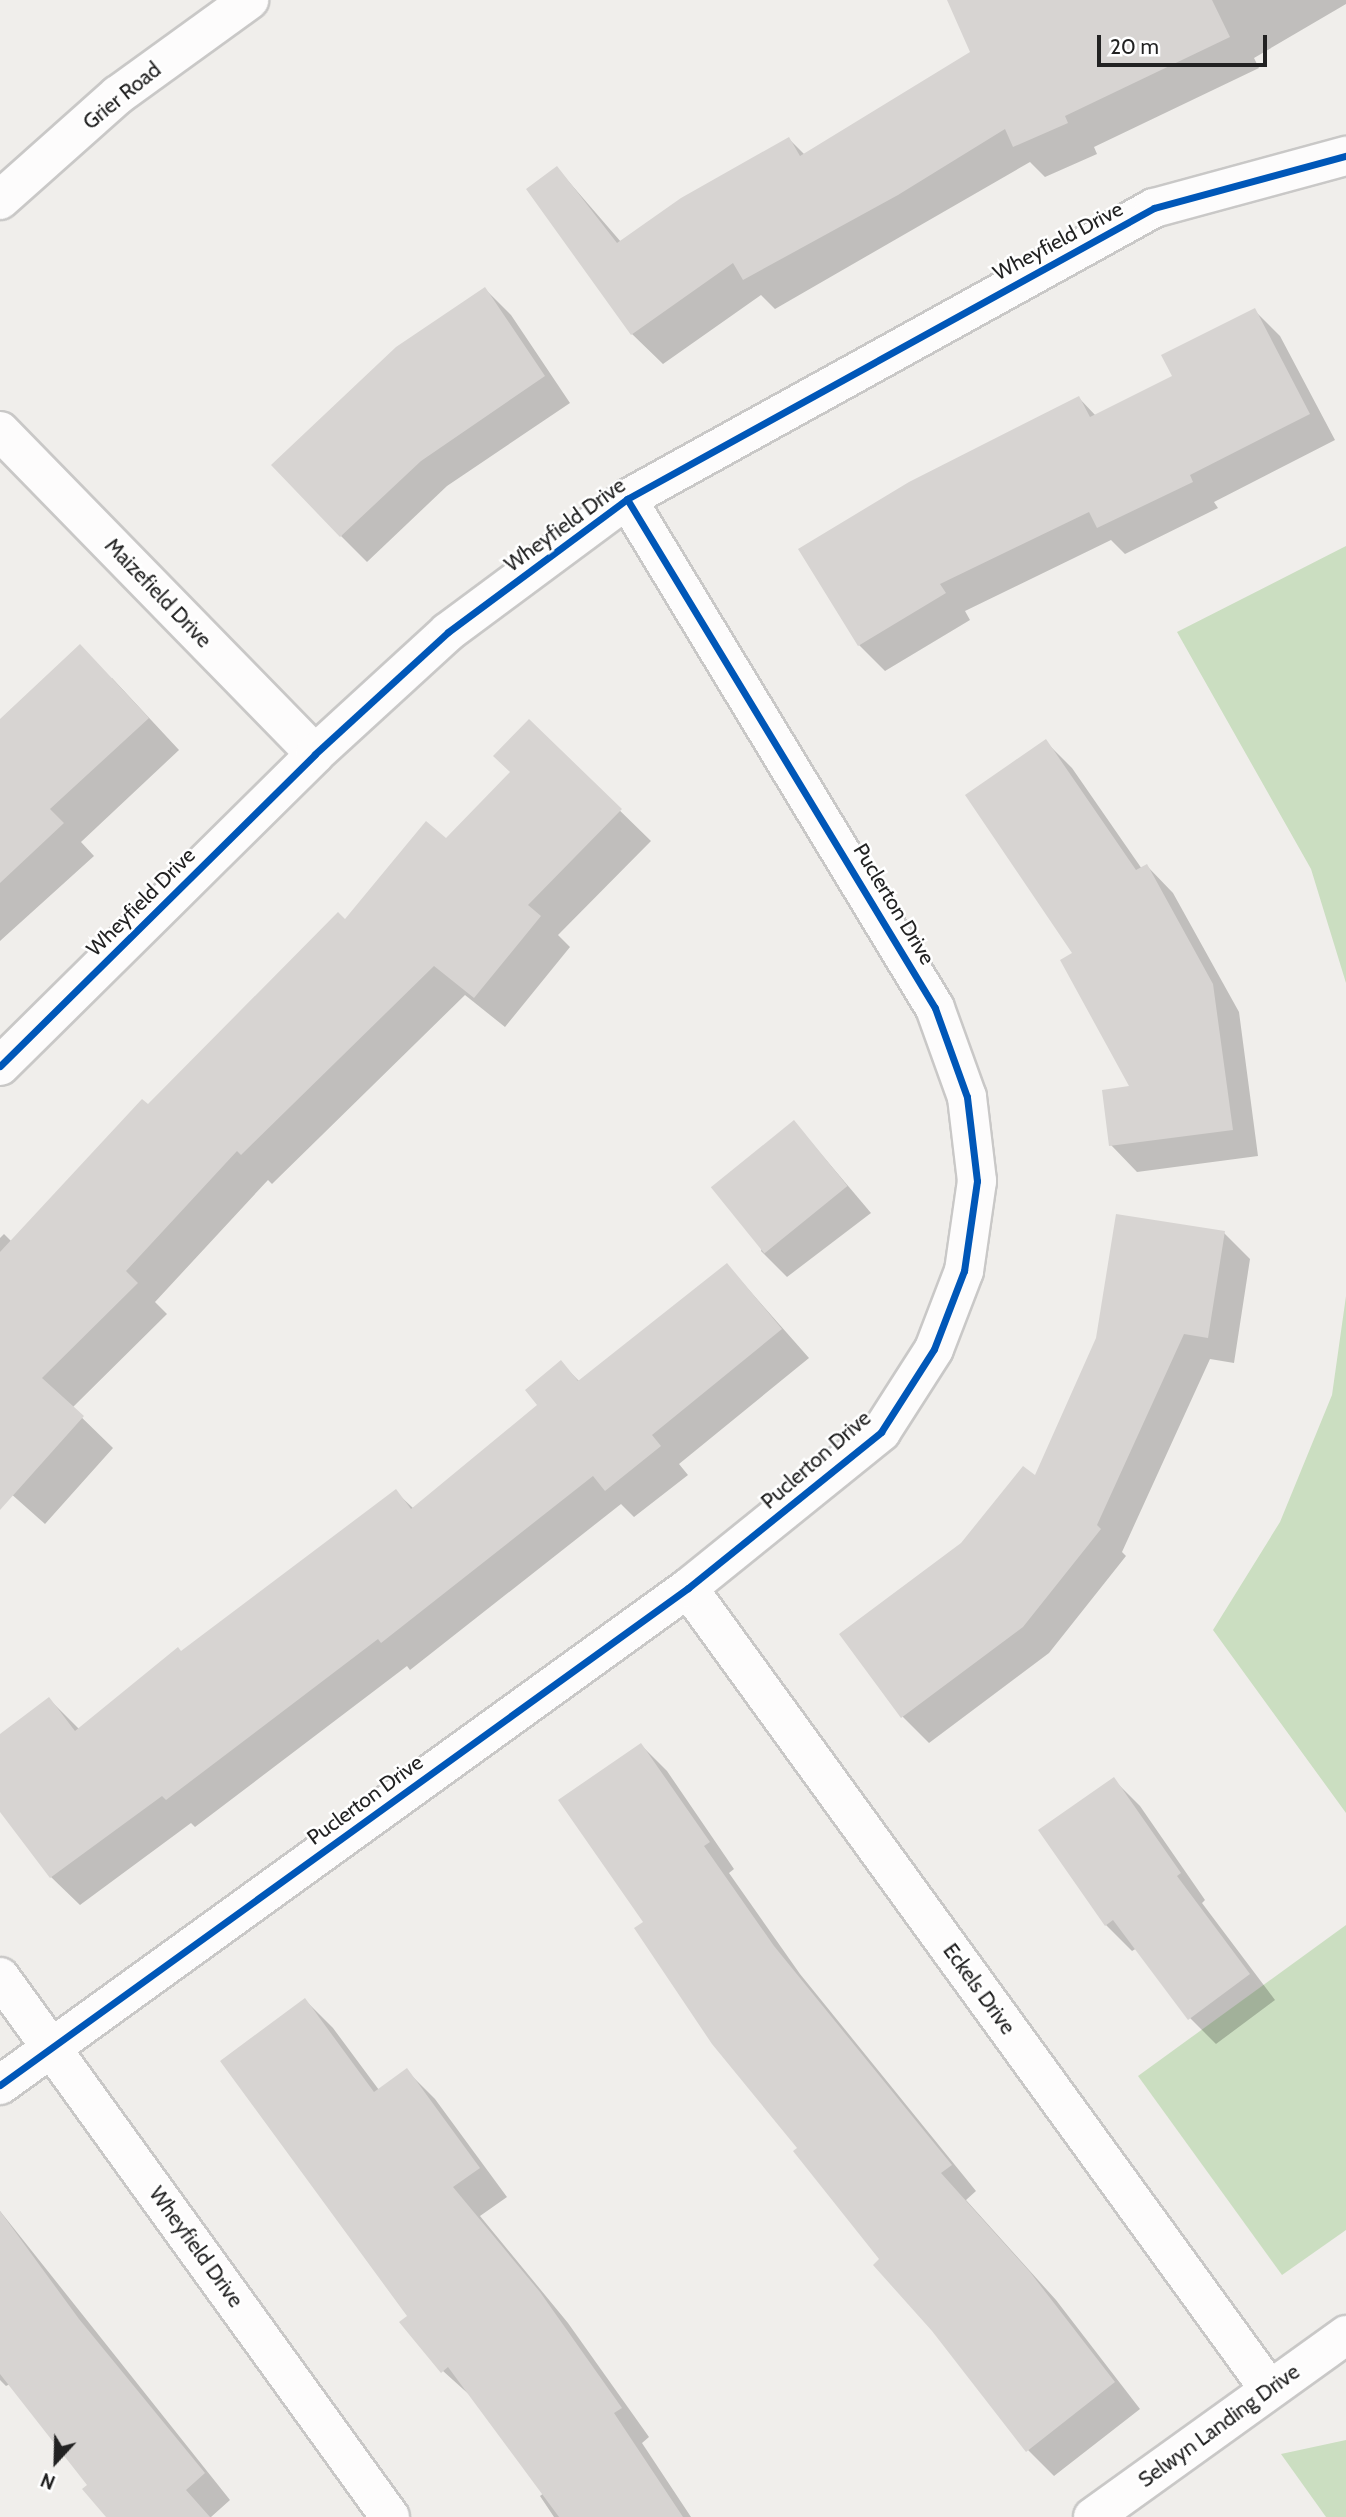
<!DOCTYPE html>
<html>
<head>
<meta charset="utf-8">
<style>
  body { margin:0 }
  #map { position:relative; width:1346px; height:2517px; overflow:hidden; background:#f0eeeb; font-family:Cabin,sans-serif }
  div>[style] { position:absolute }
  [style*='--x'] { left:calc(var(--x)*1px); top:calc(var(--y)*1px); width:calc(var(--w)*1px); rotate:calc(var(--a)*1deg) }
  .forest>* { inset:0; background:#cbdec1 }
  .shadow>* { inset:0; background:#0003 }
  .building>* { inset:0; background:#d7d4d2; transform-origin:0 0 }
  .roads { filter:drop-shadow(2px 0 #c9c8c7) drop-shadow(-2px 0 #c9c8c7) drop-shadow(0 2px #c9c8c7) drop-shadow(0 -2px #c9c8c7) }
  .minor>* { height:38px; margin:-19px; padding:0 19px; transform-origin:19px; border-radius:19px; background:#fdfcfc }
  .cycleway>* { height:7px; margin:-3.5px; padding:0 3.5px; transform-origin:3.5px; border-radius:3.5px; background:#0057b8 }
  span { translate:-50% -50%; white-space:nowrap; text-align:center; line-height:1.15; -webkit-text-stroke:5px #fff; paint-order:stroke }
  .street-label { font-size:21px; color:#222 }
  .north { position:absolute; left:21px; top:2426px; width:70px; height:70px; -webkit-text-stroke:5px #fff; paint-order:stroke; rotate:202deg; font-size:19px; font-weight:700; line-height:28px; text-align:center; color:#222 }
  .north::after { content:''; display:block; margin:auto; width:24px; height:32px; background:#222; clip-path:polygon(50% 0,100% 100%,50% 72%,0 100%) }
  .scale { position:absolute; left:1097px; top:35px; width:170px; height:32px; box-sizing:border-box; border:4px solid #222; border-top:0; padding-left:9px; font-size:21px; line-height:24px; white-space:nowrap; color:#222; -webkit-text-stroke:5px #fff; paint-order:stroke }
</style>
</head>
<body>
<div id="map">
  <div class="forest">
    <i style="clip-path:polygon(1346px 546px,1346px 983px,1311px 869px,1177px 632px)"></i>
    <i style="clip-path:polygon(1346px 1296px,1346px 1813px,1213px 1630px,1280px 1522px,1332px 1395px)"></i>
    <i style="clip-path:polygon(1346px 1925px,1346px 2230px,1282px 2275px,1138px 2076px)"></i>
    <i style="clip-path:polygon(1346px 2440px,1346px 2517px,1326px 2517px,1281px 2454px)"></i>
  </div>
  <div class="shadow">
    <i style="clip-path:polygon(949px 0,1346px 0,1346px 4px,1254px 58px,1259px 68px,1094px 147px,1097px 154px,1045px 177px,1030px 162px,775px 309px,761px 295px,663px 364px,632px 334px,557px 168px,621px 242px,789px 139px,805px 155px,972px 52px)"></i>
    <i style="clip-path:polygon(485px 289px,511px 315px,570px 403px,447px 486px,367px 562px,341px 536px)"></i>
    <i style="clip-path:polygon(1254px 310px,1280px 336px,1335px 440px,1214px 502px,1218px 508px,1125px 554px,1111px 540px,965px 611px,970px 620px,885px 671px,859px 645px,1079px 398px,1096px 416px,1174px 377px)"></i>
    <i style="clip-path:polygon(112px 678px,179px 750px,81px 842px,94px 856px,0 941px,0 721px)"></i>
    <i style="clip-path:polygon(529px 722px,651px 841px,558px 935px,570px 947px,505px 1027px,465px 995px,272px 1184px,268px 1180px,155px 1302px,167px 1314px,72px 1408px,113px 1448px,45px 1524px,0 1484px,0 1238px,4px 1234px,12px 1242px,148px 1106px,346px 922px,446px 840px,512px 773px)"></i>
    <i style="clip-path:polygon(1046px 742px,1072px 768px,1142px 869px,1147px 866px,1173px 893px,1239px 1012px,1258px 1156px,1137px 1172px,1111px 1145px,1132px 1088px,1074px 953px)"></i>
    <i style="clip-path:polygon(794px 1122px,871px 1213px,787px 1277px,761px 1251px)"></i>
    <i style="clip-path:polygon(1224px 1233px,1250px 1259px,1234px 1363px,1210px 1359px,1122px 1552px,1126px 1556px,1049px 1653px,929px 1743px,903px 1717px,841px 1634px,962px 1545px,1036px 1478px)"></i>
    <i style="clip-path:polygon(727px 1265px,809px 1358px,679px 1464px,688px 1475px,634px 1517px,621px 1504px,410px 1670px,407px 1666px,195px 1827px,191px 1823px,80px 1905px,51px 1877px,0 1809px,0 1736px,49px 1699px,79px 1729px,396px 1492px,414px 1509px,539px 1406px,561px 1363px,580px 1382px)"></i>
    <i style="clip-path:polygon(641px 1745px,667px 1771px,734px 1869px,729px 1873px,800px 1974px,976px 2191px,966px 2200px,1056px 2300px,1140px 2409px,1054px 2476px,1028px 2450px,882px 2259px,645px 1923px)"></i>
    <i style="clip-path:polygon(1114px 1780px,1140px 1806px,1205px 1900px,1202px 1903px,1275px 2000px,1216px 2044px,1190px 2018px,1137px 1948px,1132px 1951px,1106px 1925px)"></i>
    <i style="clip-path:polygon(305px 2000px,333px 2028px,379px 2090px,407px 2071px,435px 2099px,507px 2197px,480px 2216px,568px 2323px,649px 2437px,642px 2443px,691px 2517px,554px 2517px,540px 2496px,544px 2493px,473px 2398px,443px 2371px,410px 2316px)"></i>
    <i style="clip-path:polygon(0 2211px,230px 2500px,211px 2517px,108px 2517px,89px 2485px,10px 2384px,6px 2386px,0 2380px)"></i>
  </div>
  <div class="building">
    <i style="clip-path:polygon(947px 0,1212px 0,1230px 37px,1065px 116px,1068px 123px,1013px 147px,1005px 129px,898px 195px,743px 280px,733px 263px,631px 335px,526px 189px,557px 166px,617px 243px,681px 198px,789px 137px,800px 156px,970px 52px)"></i>
    <i style="clip-path:polygon(485px 287px,545px 376px,421px 461px,340px 537px,271px 465px,396px 347px)"></i>
    <i style="clip-path:polygon(1255px 308px,1310px 414px,1190px 475px,1193px 482px,1097px 528px,1089px 512px,940px 584px,946px 593px,858px 646px,798px 549px,909px 482px,1079px 396px,1090px 417px,1172px 376px,1161px 355px)"></i>
    <i style="clip-path:polygon(80px 644px,149px 718px,50px 809px,64px 823px,0 883px,0 719px)"></i>
    <i style="clip-path:polygon(529px 719px,622px 809px,528px 905px,541px 916px,474px 998px,434px 966px,241px 1155px,237px 1151px,126px 1271px,138px 1283px,42px 1378px,84px 1416px,0 1510px,0 1252px,142px 1099px,148px 1104px,338px 912px,345px 919px,426px 821px,446px 838px,510px 772px,493px 756px)"></i>
    <i style="clip-path:polygon(1046px 739px,1136px 870px,1147px 864px,1213px 984px,1233px 1130px,1109px 1146px,1102px 1090px,1129px 1086px,1060px 960px,1072px 953px,965px 795px)"></i>
    <i style="left:794px;top:1120px;width:85px;height:107px;rotate:51deg"></i>
    <i style="clip-path:polygon(1116px 1214px,1225px 1231px,1208px 1338px,1184px 1334px,1097px 1525px,1101px 1529px,1023px 1627px,901px 1718px,839px 1634px,961px 1543px,1023px 1466px,1035px 1475px,1096px 1338px)"></i>
    <i style="clip-path:polygon(727px 1263px,782px 1329px,652px 1435px,661px 1446px,605px 1491px,593px 1476px,381px 1643px,378px 1639px,166px 1800px,162px 1796px,50px 1878px,0 1812px,0 1734px,49px 1697px,75px 1731px,178px 1647px,181px 1651px,396px 1489px,411px 1509px,537px 1405px,525px 1390px,561px 1360px,578px 1381px)"></i>
    <i style="clip-path:polygon(641px 1743px,710px 1842px,704px 1846px,774px 1946px,952px 2165px,941px 2173px,1030px 2272px,1115px 2382px,1026px 2452px,932px 2331px,873px 2265px,879px 2259px,793px 2151px,797px 2148px,712px 2044px,634px 1928px,643px 1922px,558px 1800px)"></i>
    <i style="clip-path:polygon(1114px 1777px,1181px 1873px,1177px 1876px,1250px 1974px,1188px 2020px,1113px 1920px,1105px 1926px,1038px 1830px)"></i>
    <i style="clip-path:polygon(305px 1998px,374px 2092px,407px 2068px,480px 2168px,453px 2187px,540px 2292px,622px 2408px,614px 2413px,683px 2517px,559px 2517px,448px 2367px,441px 2373px,399px 2322px,407px 2316px,220px 2061px)"></i>
    <i style="clip-path:polygon(0 2211px,79px 2319px,205px 2473px,186px 2490px,210px 2517px,106px 2517px,82px 2489px,87px 2485px,0 2374px)"></i>
  </div>
  <div class="roads">
    <div class="minor">
      <i style="--x:0;--y:200;--w:158;--a:-41.7"></i>
      <i style="--x:118;--y:95;--w:162;--a:-35.9"></i>
      <i style="--x:0;--y:431;--w:451;--a:45.7"></i>
      <i style="--x:0;--y:1066;--w:443;--a:-44.7"></i>
      <i style="--x:315;--y:754;--w:180;--a:-42.5"></i>
      <i style="--x:448;--y:632;--w:223;--a:-36.6"></i>
      <i style="--x:627;--y:499;--w:602;--a:-28.91"></i>
      <i style="--x:1154;--y:208;--w:199;--a:-15.2"></i>
      <i style="--x:688;--y:1588;--w:990;--a:54.04"></i>
      <i style="--x:0;--y:1977;--w:666;--a:54.16"></i>
      <i style="--x:0;--y:2085;--w:849;--a:-35.84"></i>
      <i style="--x:688;--y:1588;--w:248;--a:-38.9"></i>
      <i style="--x:881;--y:1432;--w:98;--a:-57.4"></i>
      <i style="--x:934;--y:1349;--w:84;--a:-69"></i>
      <i style="--x:964;--y:1271;--w:91;--a:-81.8"></i>
      <i style="--x:977;--y:1181;--w:85;--a:-96.8"></i>
      <i style="--x:967;--y:1097;--w:95;--a:-109.8"></i>
      <i style="--x:935;--y:1008;--w:595;--a:-121.18"></i>
      <i style="--x:1093;--y:2517;--w:312;--a:-35.7"></i>
    </div>
  </div>
  <div class="cycleway">
    <i style="--x:0;--y:1066;--w:443;--a:-44.7"></i>
    <i style="--x:315;--y:754;--w:180;--a:-42.5"></i>
    <i style="--x:448;--y:632;--w:223;--a:-36.6"></i>
    <i style="--x:627;--y:499;--w:602;--a:-28.91"></i>
    <i style="--x:1154;--y:208;--w:199;--a:-15.2"></i>
    <i style="--x:0;--y:2085;--w:849;--a:-35.84"></i>
    <i style="--x:688;--y:1588;--w:248;--a:-38.9"></i>
    <i style="--x:881;--y:1432;--w:98;--a:-57.4"></i>
    <i style="--x:934;--y:1349;--w:84;--a:-69"></i>
    <i style="--x:964;--y:1271;--w:91;--a:-81.8"></i>
    <i style="--x:977;--y:1181;--w:85;--a:-96.8"></i>
    <i style="--x:967;--y:1097;--w:95;--a:-109.8"></i>
    <i style="--x:935;--y:1008;--w:595;--a:-121.18"></i>
  </div>
  <div class="street-label">
    <span style="left:122px;top:96px;rotate:-39deg">Grier Road</span>
    <span style="left:1058px;top:241px;rotate:-28deg">Wheyfield Drive</span>
    <span style="left:565px;top:525px;rotate:-36deg">Wheyfield Drive</span>
    <span style="left:158px;top:593px;rotate:46deg">Maizefield Drive</span>
    <span style="left:141px;top:902px;rotate:-45deg">Wheyfield Drive</span>
    <span style="left:894px;top:904px;rotate:59deg">Puclerton Drive</span>
    <span style="left:816px;top:1460px;rotate:-41deg">Puclerton Drive</span>
    <span style="left:365px;top:1800px;rotate:-36deg">Puclerton Drive</span>
    <span style="left:979px;top:1989px;rotate:54deg">Eckels Drive</span>
    <span style="left:196px;top:2247px;rotate:54deg">Wheyfield Drive</span>
    <span style="left:1219px;top:2426px;rotate:-36deg">Selwyn Landing Drive</span>
  </div>
  <div class="north">N</div>
  <div class="scale">20 m</div>
</div>
</body>
</html>
